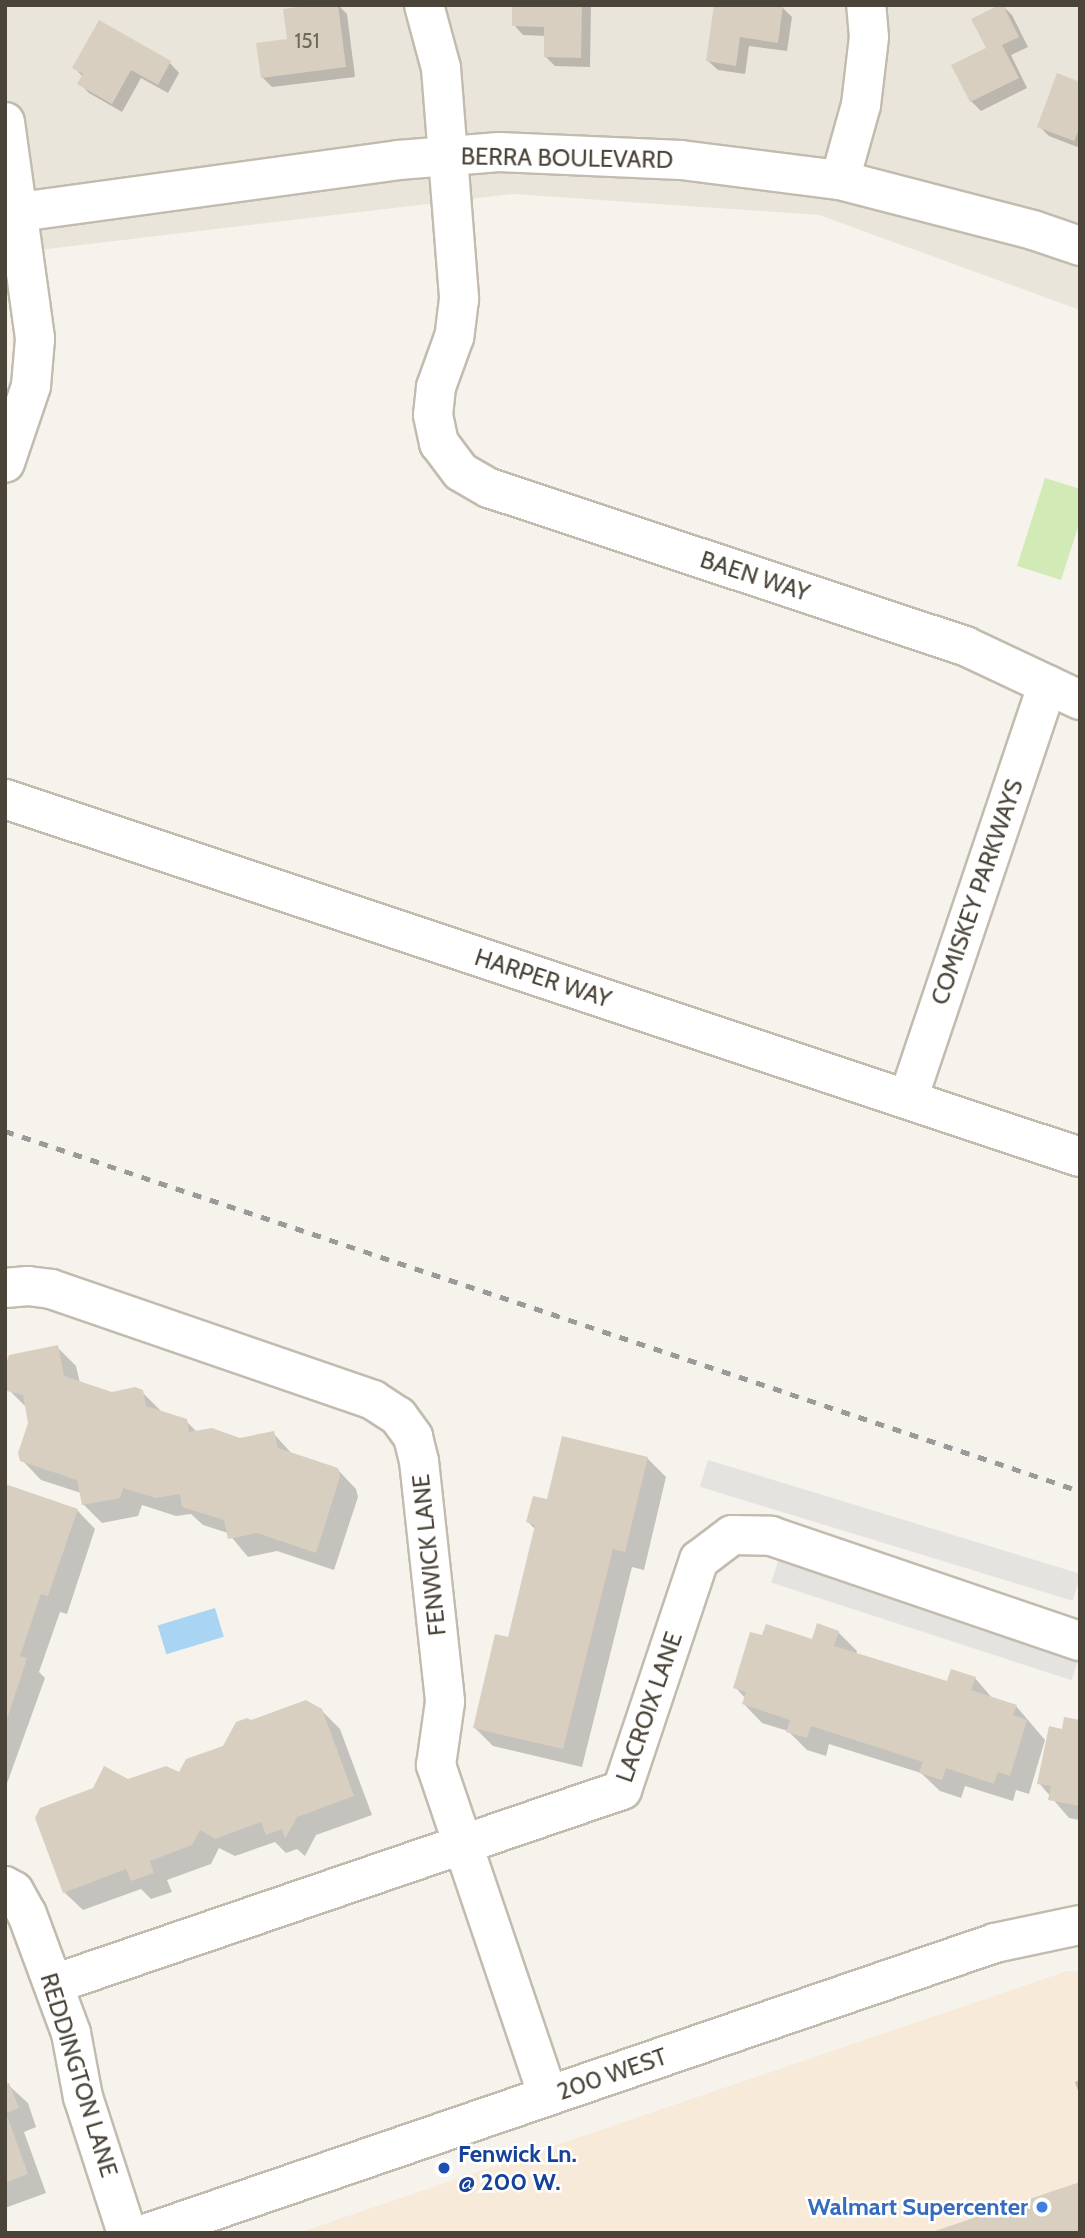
<!DOCTYPE html>
<html>
<head>
<meta charset="utf-8">
<style>
  body { margin:0 }
  #map { position:relative; width:1085px; height:2238px; overflow:hidden; background:#f6f3ec; font-family:Cabin,sans-serif }
  div>[style] { position:absolute }
  [style*='--x'] { left:calc(var(--x)*1px); top:calc(var(--y)*1px); width:calc(var(--w)*1px); rotate:calc(var(--a)*1deg) }
  .residential>* { inset:0; background:#eae5da }
  .commercial>* { inset:0; background:#f7ead8 }
  .green>* { inset:0; background:#d2eab5 }
  .parking>* { inset:0; background:#e5e3e0; transform-origin:0 0 }
  .water>* { inset:0; background:#a9d4f2; transform-origin:0 0 }
  .shadow>* { inset:0; background:#0003 }
  .building>* { inset:0; background:#d8cfc1 }
  .roads { filter:drop-shadow(2px 0 #c2bbae) drop-shadow(-2px 0 #c2bbae) drop-shadow(0 2px #c2bbae) drop-shadow(0 -2px #c2bbae) }
  .minor>* { height:38px; margin:-19px; padding:0 19px; transform-origin:19px; border-radius:19px; background:#fff }
  .rail>* { height:5px; margin-top:-2.5px; transform-origin:0; background:repeating-linear-gradient(90deg,#9a9a9a 0 9px,transparent 0 18px) }
  .dots>* { width:19px; height:19px; translate:-50% -50%; box-sizing:border-box; border:4px solid #fff; border-radius:50% }
  span { translate:-50% -50%; white-space:nowrap; text-align:center; line-height:1.15; -webkit-text-stroke:5px #fff; paint-order:stroke }
  .number-label { font-size:21px; color:#6e675b }
  .number-label span { -webkit-text-stroke-width:0 }
  .street-label { font-size:24px; color:#4b4439 }
  .transit-label { font-size:24px; color:#164399; font-weight:700 }
  .left { translate:0 -50%; text-align:left }
  .shop-label { font-size:24px; color:#366cbe; font-weight:700 }
  .right { translate:-100% -50%; text-align:right }
  .frame { position:absolute; inset:0; border:7px solid #4b4439; pointer-events:none }
</style>
</head>
<body>
<div id="map">
  <div class="residential">
    <i style="clip-path:polygon(5px 5px,1080px 5px,1080px 310px,819px 215px,513px 194px,5px 254px)"></i>
  </div>
  <div class="commercial">
    <i style="clip-path:polygon(1067px 1971px,1080px 1971px,1080px 2233px,298px 2233px)"></i>
  </div>
  <div class="green">
    <i style="clip-path:polygon(1045px 478px,1080px 489px,1080px 521px,1061px 580px,1017px 566px)"></i>
  </div>
  <div class="parking">
    <i style="left:708px;top:1460px;width:390px;height:28px;rotate:17deg"></i>
    <i style="left:780px;top:1555px;width:316px;height:29px;rotate:18deg"></i>
  </div>
  <div class="water">
    <i style="left:215px;top:1608px;width:30px;height:60px;rotate:73deg"></i>
  </div>
  <div class="shadow">
    <i style="clip-path:polygon(327px 5px,338px 5px,347px 14px,355px 77px,272px 87px,262px 77px,289px 40px)"></i>
    <i style="clip-path:polygon(514px 5px,591px 5px,590px 67px,555px 66px,546px 57px,546px 36px,523px 35px,514px 25px)"></i>
    <i style="clip-path:polygon(716px 5px,782px 7px,792px 17px,787px 51px,749px 46px,745px 74px,718px 70px,708px 61px)"></i>
    <i style="clip-path:polygon(1002px 5px,1012px 15px,1028px 47px,1011px 55px,1027px 88px,981px 111px,971px 101px,953px 66px,988px 48px)"></i>
    <i style="clip-path:polygon(170px 63px,179px 73px,168px 93px,141px 78px,122px 112px,89px 93px,80px 84px,83px 77px,74px 67px)"></i>
    <i style="clip-path:polygon(1080px 84px,1080px 148px,1049px 136px,1039px 126px)"></i>
    <i style="clip-path:polygon(57px 1347px,76px 1366px,80px 1383px,112px 1394px,142px 1392px,161px 1411px,186px 1421px,198px 1433px,240px 1440px,273px 1433px,293px 1455px,337px 1469px,356px 1489px,358px 1497px,334px 1570px,277px 1551px,248px 1557px,228px 1533px,203px 1525px,191px 1514px,176px 1516px,142px 1505px,138px 1516px,102px 1523px,83px 1504px,81px 1493px,41px 1480px,22px 1460px,30px 1423px,27px 1408px,9px 1390px)"></i>
    <i style="clip-path:polygon(647px 1458px,666px 1477px,644px 1570px,632px 1567px,582px 1767px,493px 1746px,474px 1727px,509px 1639px,535px 1529px,528px 1522px,548px 1502px)"></i>
    <i style="clip-path:polygon(5px 1486px,77px 1510px,95px 1529px,67px 1614px,60px 1612px,39px 1672px,45px 1678px,5px 1789px)"></i>
    <i style="clip-path:polygon(838px 1632px,857px 1651px,856px 1654px,948px 1683px,975px 1678px,993px 1699px,1016px 1706px,1045px 1740px,1029px 1794px,1016px 1790px,1013px 1801px,965px 1786px,961px 1798px,940px 1791px,921px 1773px,829px 1744px,826px 1756px,807px 1750px,788px 1731px,762px 1723px,744px 1704px,745px 1698px,735px 1687px,814px 1641px)"></i>
    <i style="clip-path:polygon(321px 1710px,340px 1729px,372px 1815px,316px 1835px,305px 1856px,297px 1849px,286px 1853px,275px 1842px,235px 1856px,219px 1848px,211px 1864px,167px 1880px,172px 1892px,151px 1899px,141px 1889px,83px 1910px,64px 1892px,128px 1781px,179px 1775px,224px 1747px,251px 1722px)"></i>
    <i style="clip-path:polygon(1080px 1722px,1080px 1820px,1069px 1818px,1039px 1783px,1063px 1731px)"></i>
    <i style="clip-path:polygon(1080px 2080px,1080px 2096px,1075px 2082px)"></i>
    <i style="clip-path:polygon(5px 2082px,28px 2103px,36px 2127px,24px 2132px,46px 2193px,5px 2208px)"></i>
  </div>
  <div class="building">
    <i style="clip-path:polygon(313px 5px,338px 5px,346px 67px,261px 78px,256px 43px,287px 39px,283px 9px)"></i>
    <i style="clip-path:polygon(512px 5px,582px 5px,581px 58px,544px 57px,544px 27px,512px 26px)"></i>
    <i style="clip-path:polygon(714px 5px,783px 6px,778px 43px,740px 37px,736px 66px,706px 61px)"></i>
    <i style="clip-path:polygon(999px 5px,1003px 5px,1019px 37px,1002px 45px,1019px 78px,970px 102px,951px 65px,986px 48px,971px 19px)"></i>
    <i style="clip-path:polygon(99px 20px,171px 61px,158px 85px,131px 70px,112px 104px,77px 84px,83px 74px,72px 68px)"></i>
    <i style="clip-path:polygon(1057px 73px,1080px 82px,1080px 127px,1074px 141px,1037px 127px)"></i>
    <i style="clip-path:polygon(58px 1345px,64px 1376px,112px 1392px,135px 1387px,143px 1390px,146px 1406px,187px 1419px,189px 1432px,212px 1428px,240px 1438px,274px 1431px,278px 1448px,338px 1468px,340px 1477px,316px 1553px,257px 1533px,228px 1539px,224px 1520px,182px 1507px,180px 1494px,156px 1498px,123px 1488px,120px 1498px,82px 1505px,77px 1480px,20px 1461px,18px 1453px,28px 1423px,23px 1395px,7px 1391px,5px 1367px,9px 1355px)"></i>
    <i style="clip-path:polygon(562px 1436px,648px 1457px,625px 1552px,613px 1549px,563px 1749px,473px 1728px,495px 1634px,508px 1637px,535px 1525px,526px 1522px,533px 1496px,547px 1499px)"></i>
    <i style="clip-path:polygon(5px 1484px,78px 1509px,48px 1596px,41px 1594px,20px 1656px,27px 1658px,6px 1722px)"></i>
    <i style="clip-path:polygon(817px 1623px,839px 1631px,834px 1646px,947px 1681px,951px 1669px,976px 1677px,971px 1690px,1017px 1705px,1013px 1715px,1027px 1720px,1010px 1776px,998px 1772px,994px 1784px,946px 1768px,942px 1780px,919px 1773px,923px 1762px,811px 1726px,807px 1738px,786px 1732px,790px 1720px,742px 1704px,746px 1692px,733px 1688px,750px 1632px,762px 1635px,766px 1624px,812px 1639px)"></i>
    <i style="clip-path:polygon(306px 1700px,322px 1709px,354px 1796px,297px 1817px,285px 1839px,282px 1829px,266px 1835px,261px 1822px,215px 1839px,200px 1830px,192px 1845px,150px 1861px,154px 1873px,131px 1881px,126px 1869px,63px 1893px,35px 1818px,40px 1808px,93px 1788px,104px 1766px,128px 1779px,166px 1766px,179px 1772px,186px 1759px,223px 1746px,236px 1722px,247px 1718px,251px 1720px)"></i>
    <i style="clip-path:polygon(1064px 1717px,1080px 1720px,1080px 1806px,1048px 1800px,1051px 1786px,1037px 1784px,1049px 1726px,1062px 1729px)"></i>
    <i style="clip-path:polygon(9px 2083px,19px 2108px,6px 2113px,28px 2174px,5px 2183px,5px 2084px)"></i>
    <i style="clip-path:polygon(1080px 2182px,1080px 2233px,932px 2233px,932px 2232px)"></i>
  </div>
  <div class="roads">
    <div class="minor">
      <i style="--x:424;--y:5;--w:65;--a:74.9"></i>
      <i style="--x:441;--y:68;--w:232;--a:85.5"></i>
      <i style="--x:459;--y:299;--w:38;--a:97"></i>
      <i style="--x:454;--y:337;--w:53;--a:109.8"></i>
      <i style="--x:436;--y:387;--w:28;--a:96"></i>
      <i style="--x:433;--y:415;--w:29;--a:78"></i>
      <i style="--x:439;--y:443;--w:36;--a:53"></i>
      <i style="--x:461;--y:472;--w:32;--a:30"></i>
      <i style="--x:489;--y:488;--w:502;--a:18.36"></i>
      <i style="--x:965;--y:646;--w:127;--a:25.2"></i>
      <i style="--x:5;--y:122;--w:219;--a:82.1"></i>
      <i style="--x:35;--y:339;--w:47;--a:94.9"></i>
      <i style="--x:31;--y:386;--w:81;--a:108.7"></i>
      <i style="--x:840;--y:180;--w:78;--a:-74.4"></i>
      <i style="--x:861;--y:105;--w:68;--a:-83.3"></i>
      <i style="--x:869;--y:37;--w:32;--a:-95"></i>
      <i style="--x:5;--y:214;--w:397;--a:-7.8"></i>
      <i style="--x:398;--y:160;--w:101;--a:-4.5"></i>
      <i style="--x:499;--y:152;--w:182;--a:2.5"></i>
      <i style="--x:681;--y:160;--w:160;--a:7.2"></i>
      <i style="--x:840;--y:180;--w:199;--a:14.5"></i>
      <i style="--x:1033;--y:230;--w:50;--a:18.8"></i>
      <i style="--x:5;--y:799;--w:1133;--a:18.42"></i>
      <i style="--x:908;--y:1099;--w:437;--a:-71.4"></i>
      <i style="--x:5;--y:1288;--w:23;--a:-5"></i>
      <i style="--x:28;--y:1286;--w:23;--a:7"></i>
      <i style="--x:51;--y:1289;--w:341;--a:19"></i>
      <i style="--x:373;--y:1400;--w:30;--a:33"></i>
      <i style="--x:398;--y:1416;--w:26;--a:54"></i>
      <i style="--x:413;--y:1437;--w:25;--a:76"></i>
      <i style="--x:419;--y:1461;--w:242;--a:83.8"></i>
      <i style="--x:445;--y:1702;--w:64;--a:98.1"></i>
      <i style="--x:436;--y:1765;--w:349;--a:71.3"></i>
      <i style="--x:5;--y:1886;--w:10;--a:29"></i>
      <i style="--x:14;--y:1891;--w:26;--a:61"></i>
      <i style="--x:27;--y:1914;--w:127;--a:69.7"></i>
      <i style="--x:71;--y:2033;--w:65;--a:79.4"></i>
      <i style="--x:83;--y:2097;--w:143;--a:72.1"></i>
      <i style="--x:54;--y:1984;--w:600;--a:-18.86"></i>
      <i style="--x:622;--y:1790;--w:243;--a:-71.5"></i>
      <i style="--x:699;--y:1560;--w:41;--a:-37.1"></i>
      <i style="--x:732;--y:1535;--w:39;--a:1"></i>
      <i style="--x:771;--y:1536;--w:326;--a:18.8"></i>
      <i style="--x:148;--y:2233;--w:895;--a:-18.9"></i>
      <i style="--x:995;--y:1943;--w:87;--a:-12"></i>
    </div>
  </div>
  <div class="rail">
    <i style="--x:5;--y:1131;--w:1134;--a:18.51"></i>
  </div>
  <div class="dots">
    <i style="left:444px;top:2168px;background:#1a4fb4"></i>
    <i style="left:1042px;top:2207px;background:#3f7fe0"></i>
  </div>
  <div class="number-label">
    <span style="left:307px;top:41px">151</span>
  </div>
  <div class="street-label">
    <span style="left:567px;top:158px;rotate:1deg">BERRA BOULEVARD</span>
    <span style="left:755px;top:576px;rotate:18deg">BAEN WAY</span>
    <span style="left:977px;top:892px;rotate:-71deg">COMISKEY PARKWAYS</span>
    <span style="left:543px;top:978px;rotate:18deg">HARPER WAY</span>
    <span style="left:429px;top:1555px;rotate:-96deg">FENWICK LANE</span>
    <span style="left:649px;top:1707px;rotate:-71deg">LACROIX LANE</span>
    <span style="left:612px;top:2074px;rotate:-19deg">200 WEST</span>
    <span style="left:79px;top:2075px;rotate:73deg">REDDINGTON LANE</span>
  </div>
  <div class="transit-label">
    <span class="left" style="left:458px;top:2168px">Fenwick Ln.<br>@ 200 W.</span>
  </div>
  <div class="shop-label">
    <span class="right" style="left:1028px;top:2207px">Walmart Supercenter</span>
  </div>
  <div class="frame"></div>
</div>
</body>
</html>
